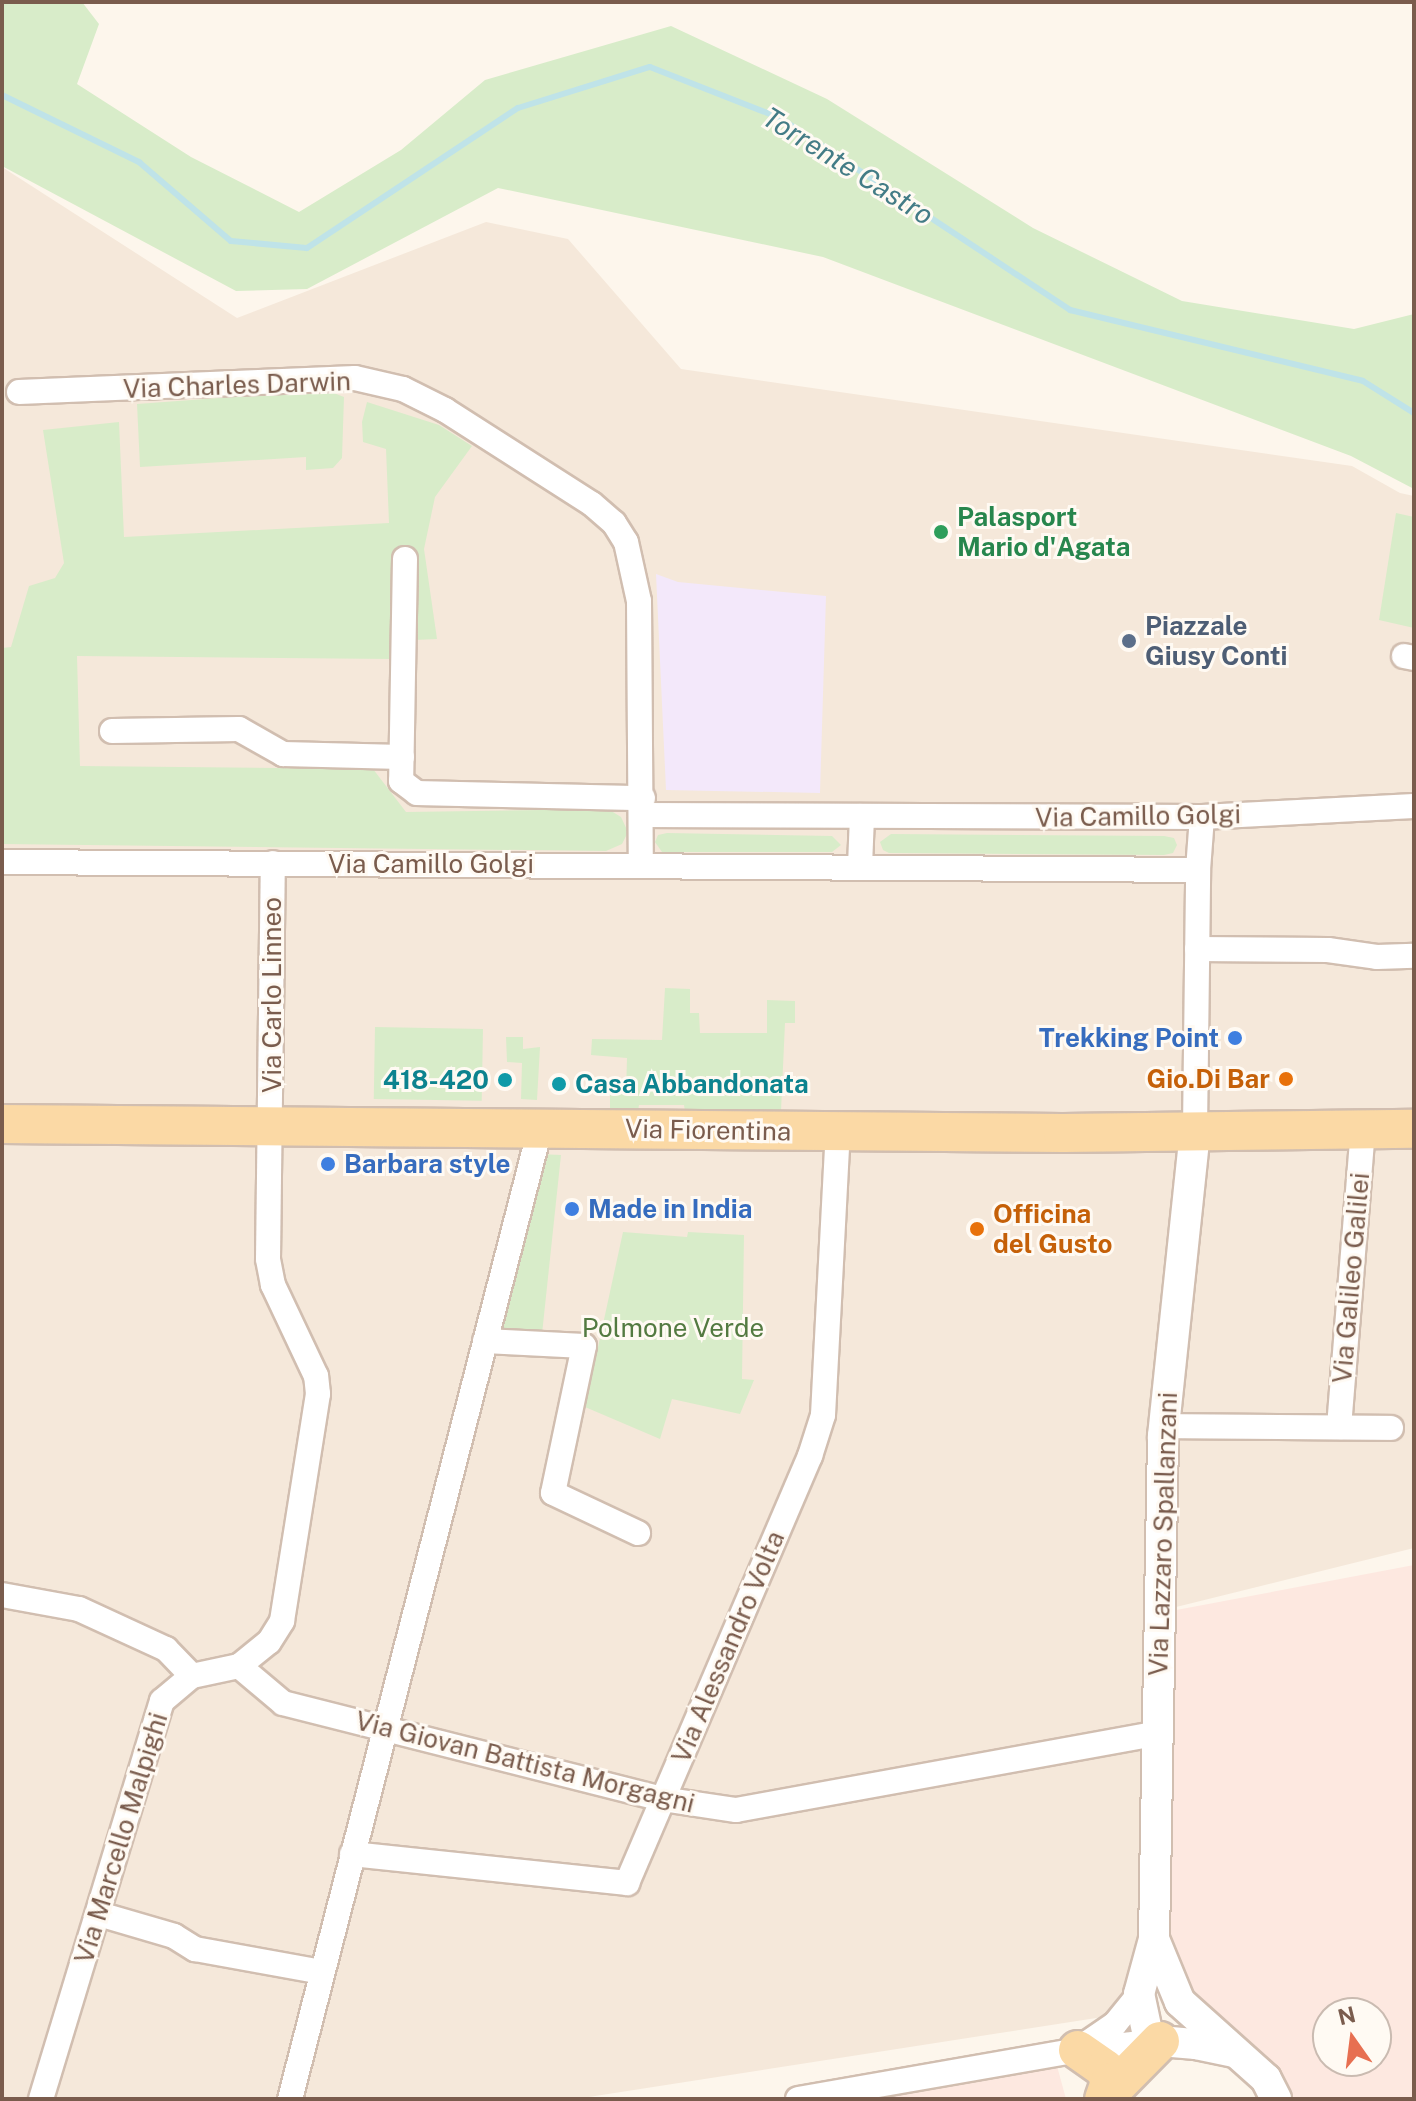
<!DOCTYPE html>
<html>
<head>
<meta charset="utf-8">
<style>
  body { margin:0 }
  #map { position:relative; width:1416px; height:2101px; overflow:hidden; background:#fdf6ec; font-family:"Public Sans",sans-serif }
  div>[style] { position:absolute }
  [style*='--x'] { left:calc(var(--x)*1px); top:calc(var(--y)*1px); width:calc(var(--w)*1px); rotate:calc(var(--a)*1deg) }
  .residential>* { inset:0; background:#f5e8da }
  .commercial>* { inset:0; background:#fde8e0 }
  .education>* { inset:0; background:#f3e8fa }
  .green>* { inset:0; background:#d8ecc9; transform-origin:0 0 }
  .stream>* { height:6px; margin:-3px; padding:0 3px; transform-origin:3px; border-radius:3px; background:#bfe3e8 }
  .roads { filter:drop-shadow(2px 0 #d1beb0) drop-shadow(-2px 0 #d1beb0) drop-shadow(0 2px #d1beb0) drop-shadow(0 -2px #d1beb0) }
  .minor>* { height:24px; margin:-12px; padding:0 12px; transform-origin:12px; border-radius:12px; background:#fff }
  .tertiary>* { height:30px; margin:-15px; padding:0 15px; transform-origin:15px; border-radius:15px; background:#fff }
  .primary>* { height:38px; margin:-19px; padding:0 19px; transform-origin:19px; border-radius:19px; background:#fbd9a5 }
  .dots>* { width:22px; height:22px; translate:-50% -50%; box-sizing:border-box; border:4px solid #fffaf3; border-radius:50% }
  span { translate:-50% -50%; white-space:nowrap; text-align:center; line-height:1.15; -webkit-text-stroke:6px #fffaf3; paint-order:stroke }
  .street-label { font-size:26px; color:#7a5c4d }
  .leisure-label { font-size:26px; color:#27864d; font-weight:700 }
  .left { translate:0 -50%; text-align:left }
  .service-label { font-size:26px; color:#4e5e75; font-weight:700 }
  .shop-label { font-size:26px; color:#366cbe; font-weight:700 }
  .right { translate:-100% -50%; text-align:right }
  .food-label { font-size:26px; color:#c56008; font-weight:700 }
  .culture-label { font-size:26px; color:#0d838f; font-weight:700 }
  .park-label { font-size:26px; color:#537a41 }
  .water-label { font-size:28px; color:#437c86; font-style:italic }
  .frame { position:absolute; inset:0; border:4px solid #7a5c4d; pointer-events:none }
  .north { position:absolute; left:1312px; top:1997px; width:80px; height:80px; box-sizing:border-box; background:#fffaf3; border:2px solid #cabbb1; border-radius:50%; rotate:346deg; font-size:22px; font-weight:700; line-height:32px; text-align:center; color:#7a5c4d }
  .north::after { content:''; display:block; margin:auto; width:28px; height:36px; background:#e76f51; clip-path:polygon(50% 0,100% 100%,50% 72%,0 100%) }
</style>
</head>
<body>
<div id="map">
  <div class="residential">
    <i style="clip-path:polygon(2px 167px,237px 318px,486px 222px,568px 239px,681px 369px,1352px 466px,1400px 493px,1414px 496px,1414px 1548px,1164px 1610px,1154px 2009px,576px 2099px,2px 2099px)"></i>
  </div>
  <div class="commercial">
    <i style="clip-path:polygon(evenodd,1414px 1565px,1414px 2099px,1294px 2099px,1264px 2058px,1188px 1996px,1170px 1964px,1166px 1927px,1171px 1611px,1414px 1565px,1328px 2013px,1376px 2013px,1376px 2061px,1328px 2061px,1328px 2013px)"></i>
    <i style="clip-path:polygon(1057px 2066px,1066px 2099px,861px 2099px)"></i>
  </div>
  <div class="education">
    <i style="clip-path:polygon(656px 574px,678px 582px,826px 596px,820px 793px,666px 790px)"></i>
  </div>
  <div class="green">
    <i style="clip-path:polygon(2px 2px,82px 2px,99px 24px,77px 84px,191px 157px,299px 212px,401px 150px,485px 80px,671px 26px,827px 99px,1033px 228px,1182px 301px,1354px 329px,1414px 314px,1414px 489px,1351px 456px,823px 257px,498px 188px,307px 289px,236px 291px,2px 166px)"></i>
    <i style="clip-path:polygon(326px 390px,344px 397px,342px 458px,333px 468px,306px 470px,306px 457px,140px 467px,137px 404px)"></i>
    <i style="clip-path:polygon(367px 402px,439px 425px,472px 446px,435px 497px,424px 549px,437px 639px,392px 641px,392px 659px,77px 656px,80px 766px,373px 769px,406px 812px,608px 809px,621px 817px,628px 832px,622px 844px,606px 851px,2px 844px,2px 648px,11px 647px,29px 586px,55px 578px,64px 563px,43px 430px,119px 422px,124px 537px,389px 523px,386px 449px,363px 442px,362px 422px)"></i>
    <i style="clip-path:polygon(1396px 513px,1414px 517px,1414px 628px,1379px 620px)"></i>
    <i style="clip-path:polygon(667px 833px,832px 836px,841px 845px,832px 852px,662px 852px,655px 842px,658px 835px)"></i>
    <i style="clip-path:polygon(891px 834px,1164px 836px,1174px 838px,1177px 845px,1173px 853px,1164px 855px,889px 853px,883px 850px,880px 842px)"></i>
    <i style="clip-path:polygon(665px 988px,690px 989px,690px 1013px,699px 1013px,700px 1033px,767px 1033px,767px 1000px,795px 1001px,795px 1023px,785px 1023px,781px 1111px,685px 1112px,684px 1105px,639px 1105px,638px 1111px,610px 1110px,610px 1094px,626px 1093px,627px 1058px,591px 1055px,592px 1039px,662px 1040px)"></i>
    <i style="left:375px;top:1027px;width:108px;height:72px;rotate:1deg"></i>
    <i style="clip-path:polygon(506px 1037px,523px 1037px,523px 1049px,540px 1047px,537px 1100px,521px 1099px,522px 1063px,507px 1062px)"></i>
    <i style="clip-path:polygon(539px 1154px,561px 1155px,542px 1334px,498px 1335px)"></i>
    <i style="clip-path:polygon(623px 1232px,687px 1237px,688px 1232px,744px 1235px,742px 1379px,754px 1380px,740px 1414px,672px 1399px,660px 1439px,585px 1407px)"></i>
  </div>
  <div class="stream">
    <i style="--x:2;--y:95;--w:153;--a:26.1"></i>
    <i style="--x:139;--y:162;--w:121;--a:40.7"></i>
    <i style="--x:231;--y:241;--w:76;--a:5.3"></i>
    <i style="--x:307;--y:248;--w:253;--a:-33.6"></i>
    <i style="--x:518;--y:108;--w:138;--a:-17.3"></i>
    <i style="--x:650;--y:67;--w:140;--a:21.4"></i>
    <i style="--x:780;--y:118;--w:348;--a:33.5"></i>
    <i style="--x:1070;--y:310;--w:301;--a:13.6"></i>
    <i style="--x:1363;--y:381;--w:60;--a:32.1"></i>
  </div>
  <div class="roads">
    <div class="minor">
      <i style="--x:19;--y:392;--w:336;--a:-2.4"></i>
      <i style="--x:355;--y:378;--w:49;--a:12.9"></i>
      <i style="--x:403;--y:389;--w:47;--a:26.6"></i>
      <i style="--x:445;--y:410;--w:174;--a:32.6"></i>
      <i style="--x:592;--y:504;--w:29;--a:41"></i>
      <i style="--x:614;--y:523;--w:22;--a:58"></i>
      <i style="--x:626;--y:542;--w:60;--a:77.6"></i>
      <i style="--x:639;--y:601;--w:264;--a:89.6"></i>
      <i style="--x:405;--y:559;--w:222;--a:91"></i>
      <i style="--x:401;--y:781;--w:20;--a:37"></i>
      <i style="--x:417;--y:793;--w:226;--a:1.3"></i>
      <i style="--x:1404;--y:656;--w:10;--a:11"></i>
      <i style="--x:112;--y:731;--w:127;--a:-0.9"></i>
      <i style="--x:239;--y:729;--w:51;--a:29.6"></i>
      <i style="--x:283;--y:754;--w:119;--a:1.4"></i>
      <i style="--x:641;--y:815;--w:561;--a:0.2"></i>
      <i style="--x:1202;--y:817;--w:212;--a:-3"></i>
      <i style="--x:2;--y:862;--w:1196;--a:0.38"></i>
      <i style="--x:860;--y:866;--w:50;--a:-87.7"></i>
      <i style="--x:1197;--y:949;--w:131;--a:0.4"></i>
      <i style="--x:1328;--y:950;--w:49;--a:8.1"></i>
      <i style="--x:1377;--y:957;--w:37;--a:-2"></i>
      <i style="--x:1195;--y:1130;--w:260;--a:-89.3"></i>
      <i style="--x:1198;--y:870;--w:53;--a:-85.7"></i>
      <i style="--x:485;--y:1341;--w:99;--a:2.9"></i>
      <i style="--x:584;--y:1346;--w:150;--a:101.9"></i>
      <i style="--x:553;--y:1493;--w:94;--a:25.2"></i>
      <i style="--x:1165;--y:1426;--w:226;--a:0.5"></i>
      <i style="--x:1339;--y:1427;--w:299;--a:-85.4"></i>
      <i style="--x:2;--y:1595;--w:78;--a:10.3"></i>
      <i style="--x:79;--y:1609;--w:96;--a:24.7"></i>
      <i style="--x:166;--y:1649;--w:37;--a:46"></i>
      <i style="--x:239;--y:1666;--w:57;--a:40.1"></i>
      <i style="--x:283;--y:1703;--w:391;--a:14.2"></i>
      <i style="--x:662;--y:1799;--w:75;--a:8.5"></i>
      <i style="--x:736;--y:1810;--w:427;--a:-10.3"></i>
      <i style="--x:352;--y:1854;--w:277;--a:6"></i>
      <i style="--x:627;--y:1883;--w:465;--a:-66.8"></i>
      <i style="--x:810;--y:1456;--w:43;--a:-72.4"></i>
      <i style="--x:823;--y:1415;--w:283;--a:-87"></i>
      <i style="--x:99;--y:1914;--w:78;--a:16.3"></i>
      <i style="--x:174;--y:1936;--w:25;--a:32"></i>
      <i style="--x:195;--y:1949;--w:129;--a:10.3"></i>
      <i style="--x:1080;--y:2048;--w:42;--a:-34.4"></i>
      <i style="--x:1115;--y:2024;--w:38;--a:-51"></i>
      <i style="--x:41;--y:2099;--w:416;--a:-73.1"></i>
      <i style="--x:162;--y:1701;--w:39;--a:-40"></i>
      <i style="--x:192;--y:1676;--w:48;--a:-12"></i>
      <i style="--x:239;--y:1666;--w:38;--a:-39"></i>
      <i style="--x:269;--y:1642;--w:25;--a:-58"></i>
      <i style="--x:282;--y:1621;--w:230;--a:-81"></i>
      <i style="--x:318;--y:1394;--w:18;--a:-96"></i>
      <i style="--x:316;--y:1376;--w:101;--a:-115.3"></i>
      <i style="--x:273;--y:1285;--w:26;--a:-101"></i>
      <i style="--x:268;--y:1259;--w:396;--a:-89.3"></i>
      <i style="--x:290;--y:2099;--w:1002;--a:-75.55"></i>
      <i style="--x:798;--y:2099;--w:284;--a:-9.9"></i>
      <i style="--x:1078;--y:2050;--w:82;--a:-6.3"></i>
    </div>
    <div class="tertiary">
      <i style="--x:1154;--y:1939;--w:68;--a:67.6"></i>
      <i style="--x:1180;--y:2002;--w:115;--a:41.8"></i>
      <i style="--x:1266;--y:2079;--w:22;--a:63"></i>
      <i style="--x:1160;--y:2041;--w:16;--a:-142"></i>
      <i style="--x:1147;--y:2031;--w:38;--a:-102"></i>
      <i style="--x:1139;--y:1994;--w:57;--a:-74.7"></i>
      <i style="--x:1154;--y:1939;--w:503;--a:-88.97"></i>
      <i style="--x:1163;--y:1436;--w:308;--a:-84"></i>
      <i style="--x:1160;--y:2041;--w:36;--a:5"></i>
      <i style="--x:1196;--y:2044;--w:38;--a:12"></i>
    </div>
    <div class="primary">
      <i style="--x:2;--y:1124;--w:1061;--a:0.49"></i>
      <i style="--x:1063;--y:1133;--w:351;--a:-0.7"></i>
      <i style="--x:1078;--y:2050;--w:33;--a:35"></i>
      <i style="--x:1105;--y:2069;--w:14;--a:69"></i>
      <i style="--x:1110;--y:2082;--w:18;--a:109"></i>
      <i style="--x:1106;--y:2096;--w:77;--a:-45.5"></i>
    </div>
  </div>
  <div class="dots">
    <i style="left:941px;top:532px;background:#2e9e5b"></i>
    <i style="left:1129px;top:641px;background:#5c6f8a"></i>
    <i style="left:1235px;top:1038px;background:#3f7fe0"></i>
    <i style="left:1286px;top:1079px;background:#e8710a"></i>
    <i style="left:505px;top:1080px;background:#0f9aa8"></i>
    <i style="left:559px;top:1084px;background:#0f9aa8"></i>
    <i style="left:328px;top:1164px;background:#3f7fe0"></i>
    <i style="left:572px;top:1209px;background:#3f7fe0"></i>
    <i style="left:977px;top:1229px;background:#e8710a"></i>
  </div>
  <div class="street-label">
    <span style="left:237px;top:385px;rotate:-2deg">Via Charles Darwin</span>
    <span style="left:1138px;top:816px;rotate:-1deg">Via Camillo Golgi</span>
    <span style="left:431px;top:864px">Via Camillo Golgi</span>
    <span style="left:272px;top:995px;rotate:-90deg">Via Carlo Linneo</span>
    <span style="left:708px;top:1130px;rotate:1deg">Via Fiorentina</span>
    <span style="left:1351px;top:1278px;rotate:-85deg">Via Galileo Galilei</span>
    <span style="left:1163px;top:1534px;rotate:-88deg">Via Lazzaro Spallanzani</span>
    <span style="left:728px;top:1647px;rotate:-67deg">Via Alessandro Volta</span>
    <span style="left:525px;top:1762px;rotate:14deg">Via Giovan Battista Morgagni</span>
    <span style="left:121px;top:1838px;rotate:-73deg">Via Marcello Malpighi</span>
  </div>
  <div class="leisure-label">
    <span class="left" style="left:957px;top:532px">Palasport<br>Mario d'Agata</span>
  </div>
  <div class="service-label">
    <span class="left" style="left:1145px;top:641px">Piazzale<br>Giusy Conti</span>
  </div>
  <div class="shop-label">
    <span class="right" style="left:1219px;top:1038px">Trekking Point</span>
    <span class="left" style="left:344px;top:1164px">Barbara style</span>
    <span class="left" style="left:588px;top:1209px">Made in India</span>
  </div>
  <div class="food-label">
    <span class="right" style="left:1270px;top:1079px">Gio.Di Bar</span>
    <span class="left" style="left:993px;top:1229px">Officina<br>del Gusto</span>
  </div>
  <div class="culture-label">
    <span class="right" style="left:489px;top:1080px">418-420</span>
    <span class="left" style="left:575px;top:1084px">Casa Abbandonata</span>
  </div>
  <div class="park-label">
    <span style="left:673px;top:1328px">Polmone Verde</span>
  </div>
  <div class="water-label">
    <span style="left:848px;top:166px;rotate:32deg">Torrente Castro</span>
  </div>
  <div class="frame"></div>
  <div class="north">N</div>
</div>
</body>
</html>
